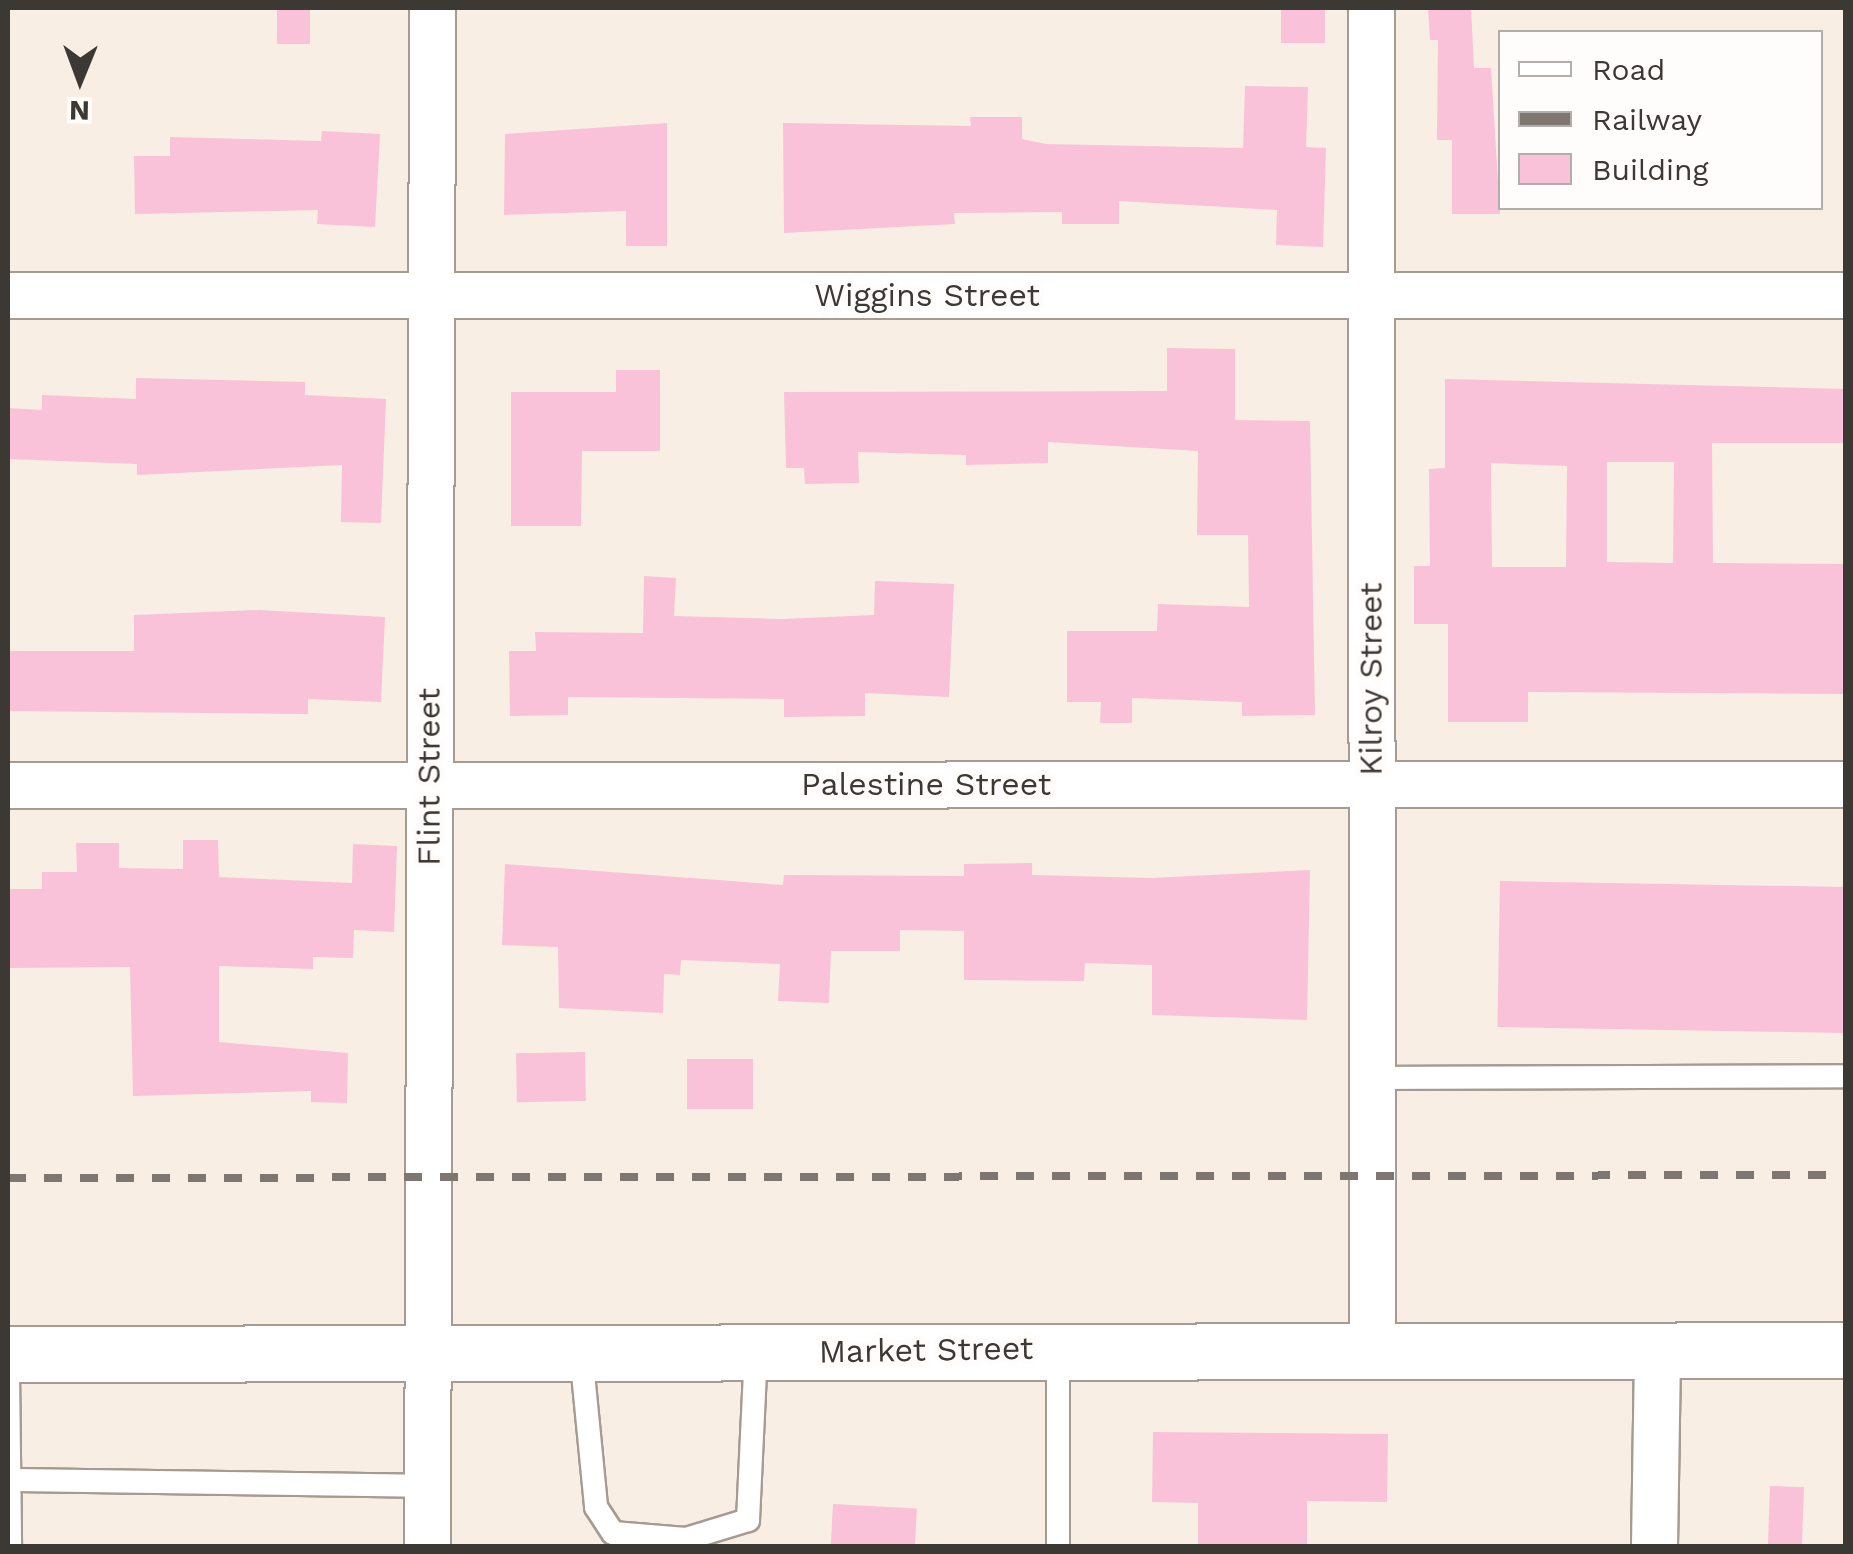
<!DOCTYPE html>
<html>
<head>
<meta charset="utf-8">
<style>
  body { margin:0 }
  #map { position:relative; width:1853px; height:1554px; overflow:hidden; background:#f9eee4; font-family:"Work Sans",sans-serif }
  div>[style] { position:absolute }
  .building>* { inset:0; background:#f9c2d8; transform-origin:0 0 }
  .roads { filter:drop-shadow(2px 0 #a59b92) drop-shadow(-2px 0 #a59b92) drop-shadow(0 2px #a59b92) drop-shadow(0 -2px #a59b92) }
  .service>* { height:22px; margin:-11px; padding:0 11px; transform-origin:11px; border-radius:11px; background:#fff }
  .minor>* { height:45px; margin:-22.5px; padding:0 22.5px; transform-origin:22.5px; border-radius:22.5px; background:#fff }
  .secondary>* { height:55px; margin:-27.5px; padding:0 27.5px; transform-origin:27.5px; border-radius:27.5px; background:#fff }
  .rail>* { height:8px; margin-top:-4px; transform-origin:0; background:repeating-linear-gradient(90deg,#7e7771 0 18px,transparent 0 36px) }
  span { translate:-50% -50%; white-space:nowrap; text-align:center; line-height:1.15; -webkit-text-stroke:10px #fffdfb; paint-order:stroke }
  .street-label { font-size:32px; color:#3c3834 }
  .frame { position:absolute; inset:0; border:10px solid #3c3834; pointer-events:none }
  .legend { position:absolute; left:1498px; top:30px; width:325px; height:180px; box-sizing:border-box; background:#fffdfb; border:2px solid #b1aeab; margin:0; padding:12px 18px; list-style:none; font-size:30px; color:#3c3834 }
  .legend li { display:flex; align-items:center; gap:20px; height:50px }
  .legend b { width:50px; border:2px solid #b1aeab }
  .north { position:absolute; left:30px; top:30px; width:100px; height:100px; -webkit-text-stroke:8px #fffdfb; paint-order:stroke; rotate:181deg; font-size:28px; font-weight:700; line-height:40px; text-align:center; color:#3c3834 }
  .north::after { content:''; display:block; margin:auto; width:35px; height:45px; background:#3c3834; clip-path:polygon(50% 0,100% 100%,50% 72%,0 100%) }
</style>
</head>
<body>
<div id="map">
  <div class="building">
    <div style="left:277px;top:8px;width:33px;height:36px"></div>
    <div style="left:1281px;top:8px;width:44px;height:35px"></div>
    <div style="clip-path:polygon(1428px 8px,1471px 8px,1474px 68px,1491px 68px,1500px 214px,1452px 214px,1452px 140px,1437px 140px,1438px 40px,1430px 40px)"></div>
    <div style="clip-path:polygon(1245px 86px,1308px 87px,1306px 147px,1326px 148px,1323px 247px,1276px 245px,1277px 210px,1119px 201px,1119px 224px,1062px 224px,1062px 212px,954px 213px,955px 224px,784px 233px,783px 123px,971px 126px,970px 117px,1022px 117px,1022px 139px,1046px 144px,1243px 148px)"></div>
    <div style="clip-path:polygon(667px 123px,667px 246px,626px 246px,626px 211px,504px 215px,505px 134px)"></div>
    <div style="clip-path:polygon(322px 131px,380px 134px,375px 227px,317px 224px,318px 210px,135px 214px,134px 156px,170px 156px,170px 137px,321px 141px)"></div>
    <div style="clip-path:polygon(1167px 348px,1235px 349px,1235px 420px,1310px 421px,1315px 715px,1242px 716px,1242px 702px,1132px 698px,1132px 723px,1100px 723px,1101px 702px,1067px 702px,1067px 631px,1157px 631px,1158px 604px,1249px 607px,1248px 535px,1197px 535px,1198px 451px,1048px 442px,1048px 463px,966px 465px,966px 455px,858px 452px,859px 483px,805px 484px,804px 468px,786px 468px,784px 392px,1167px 391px)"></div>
    <div style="clip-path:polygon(616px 370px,660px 370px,660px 451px,582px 451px,581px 526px,511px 526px,511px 392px,616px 392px)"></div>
    <div style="clip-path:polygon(136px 378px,305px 382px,305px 395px,386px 399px,381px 523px,341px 522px,342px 465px,137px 475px,137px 464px,8px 459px,8px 408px,42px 410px,42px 395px,136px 399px)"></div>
    <div style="clip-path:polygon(evenodd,1445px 379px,1846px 389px,1846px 443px,1712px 443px,1713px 563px,1846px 564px,1846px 694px,1528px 692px,1528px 722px,1448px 722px,1448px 624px,1414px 624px,1414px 566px,1430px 566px,1429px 469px,1445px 468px,1445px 379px,1607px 462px,1674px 462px,1673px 563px,1607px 562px,1607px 462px,1445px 379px,1491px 463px,1567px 466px,1566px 567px,1492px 567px,1491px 463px)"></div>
    <div style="clip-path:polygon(644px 576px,676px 578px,674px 616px,783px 619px,874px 615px,875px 581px,954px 584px,949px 697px,865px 693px,865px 716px,784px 717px,784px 699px,568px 697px,568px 715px,510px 716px,509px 651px,536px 651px,535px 632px,643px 633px)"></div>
    <div style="clip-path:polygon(259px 610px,385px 617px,381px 702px,308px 699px,308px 714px,8px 711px,8px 651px,134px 651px,134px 615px)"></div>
    <div style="clip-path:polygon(183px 840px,218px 840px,219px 877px,352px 883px,353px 844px,397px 846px,394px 932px,354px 930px,353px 958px,313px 957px,313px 969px,219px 966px,219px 1042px,348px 1053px,347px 1103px,311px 1102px,311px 1091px,133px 1096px,130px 967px,8px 968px,8px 889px,42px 889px,42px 872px,77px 872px,76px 843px,119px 843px,119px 868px,183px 869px)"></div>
    <div style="clip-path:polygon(1032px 863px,1032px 875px,1151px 878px,1310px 870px,1307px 1020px,1152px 1015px,1152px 965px,1085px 963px,1084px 981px,964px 980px,964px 931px,900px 930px,900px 951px,831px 951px,829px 1003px,778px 1001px,780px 964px,681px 960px,680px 975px,664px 974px,663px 1013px,559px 1008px,558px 947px,502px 945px,505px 864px,783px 885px,784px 875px,964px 876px,964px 864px)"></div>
    <div style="left:1500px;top:881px;width:346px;height:146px;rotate:1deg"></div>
    <div style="left:585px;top:1052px;width:49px;height:69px;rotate:89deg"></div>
    <div style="left:753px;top:1059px;width:50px;height:66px;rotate:90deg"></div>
    <div style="clip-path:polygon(1153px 1432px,1388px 1434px,1387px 1502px,1307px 1501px,1307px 1546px,1198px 1546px,1198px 1503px,1152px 1502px)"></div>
    <div style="left:1770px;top:1486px;width:34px;height:60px;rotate:2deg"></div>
    <div style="left:833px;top:1504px;width:84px;height:42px;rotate:3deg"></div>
  </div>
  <div class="roads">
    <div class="service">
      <div style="left:1372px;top:1078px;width:474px;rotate:-0.2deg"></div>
      <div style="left:1058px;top:1352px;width:194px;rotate:90deg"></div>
      <div style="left:581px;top:1353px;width:155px;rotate:84.4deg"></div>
      <div style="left:596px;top:1507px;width:31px;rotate:57deg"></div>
      <div style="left:613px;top:1533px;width:73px;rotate:4.7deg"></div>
      <div style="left:686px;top:1539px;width:65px;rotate:-17deg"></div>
      <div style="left:748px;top:1520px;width:167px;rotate:-87.3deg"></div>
      <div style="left:8px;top:1373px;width:173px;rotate:89.3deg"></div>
      <div style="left:9px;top:1480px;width:418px;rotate:0.8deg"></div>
    </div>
    <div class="minor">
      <div style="left:1371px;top:8px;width:1343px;rotate:89.96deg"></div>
      <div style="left:8px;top:295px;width:1838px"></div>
      <div style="left:8px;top:785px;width:1838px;rotate:-0.03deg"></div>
      <div style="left:427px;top:1546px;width:1538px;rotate:-89.81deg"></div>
      <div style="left:1654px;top:1546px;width:195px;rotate:-89.1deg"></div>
    </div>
    <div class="secondary">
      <div style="left:8px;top:1354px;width:1838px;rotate:-0.12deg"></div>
    </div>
  </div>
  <div class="rail">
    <div style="left:8px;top:1178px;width:1838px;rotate:-0.09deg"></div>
  </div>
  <div class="street-label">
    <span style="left:927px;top:295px">Wiggins Street</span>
    <span style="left:1371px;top:679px;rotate:-90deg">Kilroy Street</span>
    <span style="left:429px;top:777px;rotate:-90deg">Flint Street</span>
    <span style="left:926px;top:784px">Palestine Street</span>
    <span style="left:926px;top:1350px;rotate:-1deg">Market Street</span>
  </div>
  <div class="frame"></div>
  <ul class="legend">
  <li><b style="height:12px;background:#fff"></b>Road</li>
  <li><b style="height:12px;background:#7e7771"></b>Railway</li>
  <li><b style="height:28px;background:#f9c2d8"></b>Building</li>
  </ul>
  <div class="north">N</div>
</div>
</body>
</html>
